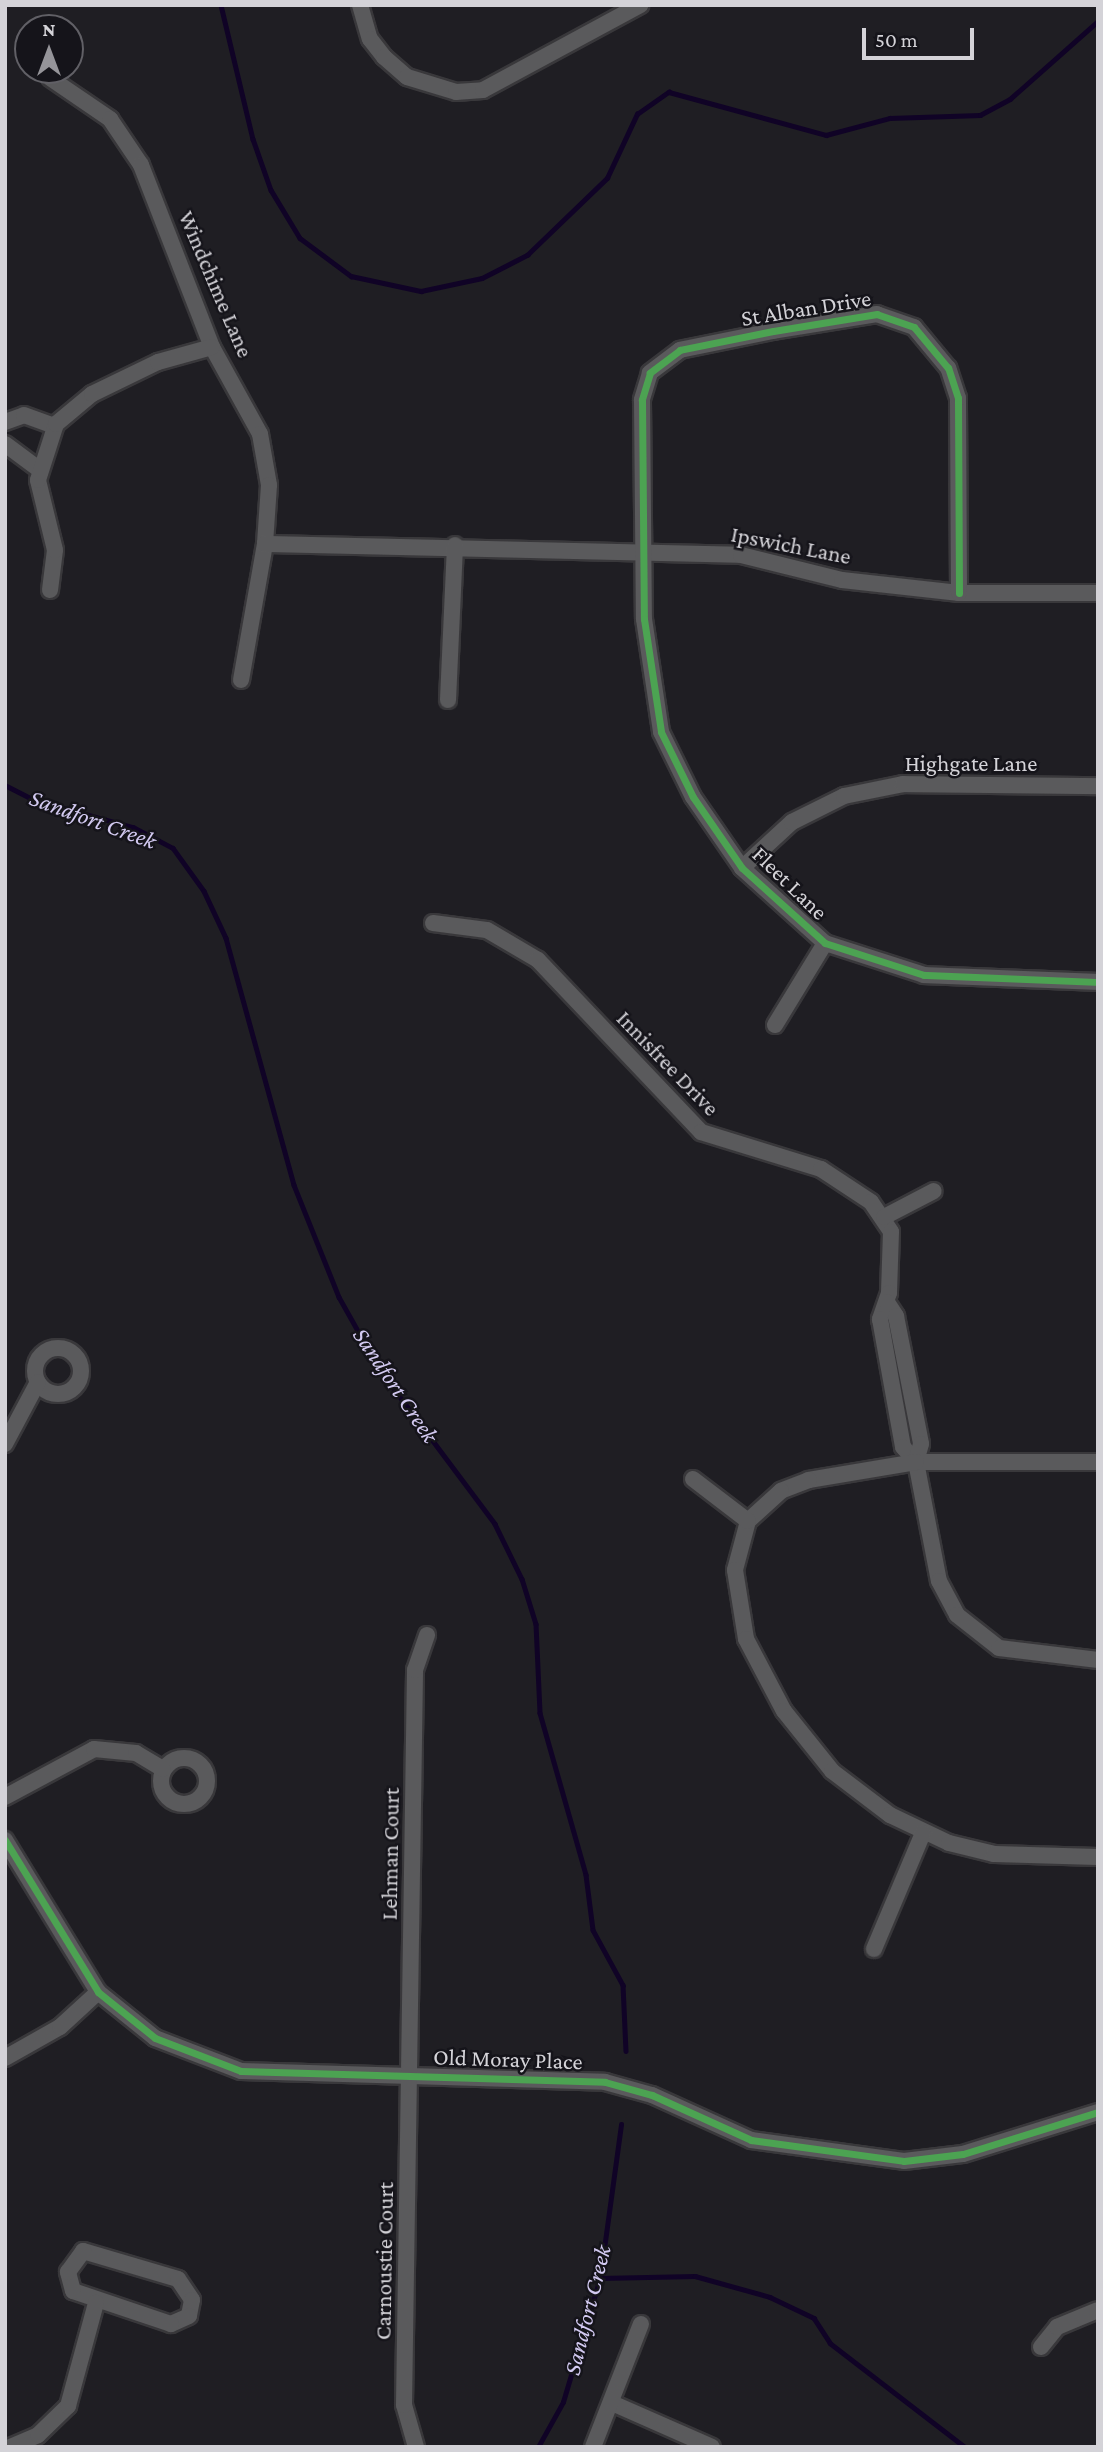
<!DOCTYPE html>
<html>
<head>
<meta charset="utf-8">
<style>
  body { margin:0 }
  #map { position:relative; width:1103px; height:2452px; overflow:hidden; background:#1f1e23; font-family:"Crimson Pro",serif }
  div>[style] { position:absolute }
  .stream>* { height:4.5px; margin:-2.25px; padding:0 2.25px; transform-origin:2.25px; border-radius:2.25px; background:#100326 }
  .roads { filter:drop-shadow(2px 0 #39383b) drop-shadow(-2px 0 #39383b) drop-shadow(0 2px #39383b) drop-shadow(0 -2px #39383b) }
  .minor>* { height:16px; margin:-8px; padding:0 8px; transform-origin:8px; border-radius:8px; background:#5a5a5c }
  .minor>.ring { margin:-8px; padding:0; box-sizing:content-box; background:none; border:16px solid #5a5a5c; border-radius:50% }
  .cycleway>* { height:7px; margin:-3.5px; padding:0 3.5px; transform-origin:3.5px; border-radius:3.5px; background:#4ca352 }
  span { translate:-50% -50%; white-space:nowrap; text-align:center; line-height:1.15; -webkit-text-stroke:5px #15141a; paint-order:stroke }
  .street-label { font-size:23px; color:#d4d3d8 }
  .water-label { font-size:24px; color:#d2c9f0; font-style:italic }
  .frame { position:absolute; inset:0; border:7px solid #d4d3d8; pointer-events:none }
  .north { position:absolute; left:14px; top:14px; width:70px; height:70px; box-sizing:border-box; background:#15141a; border:2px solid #616066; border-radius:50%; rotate:0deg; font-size:19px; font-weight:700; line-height:28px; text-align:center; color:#d4d3d8 }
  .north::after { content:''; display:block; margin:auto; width:24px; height:32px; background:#959499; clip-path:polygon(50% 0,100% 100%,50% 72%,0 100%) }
  .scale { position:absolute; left:862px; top:28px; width:112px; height:32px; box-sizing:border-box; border:4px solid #d4d3d8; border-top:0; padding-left:9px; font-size:21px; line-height:24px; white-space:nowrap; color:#d4d3d8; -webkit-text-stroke:5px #15141a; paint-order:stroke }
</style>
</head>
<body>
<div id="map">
  <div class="stream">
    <div style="left:221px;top:5px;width:138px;rotate:76.6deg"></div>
    <div style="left:253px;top:139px;width:54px;rotate:70.6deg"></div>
    <div style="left:271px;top:190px;width:56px;rotate:58.9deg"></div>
    <div style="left:300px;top:238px;width:64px;rotate:36.7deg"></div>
    <div style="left:351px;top:276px;width:72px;rotate:12.1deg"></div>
    <div style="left:421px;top:291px;width:62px;rotate:-12deg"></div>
    <div style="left:482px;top:278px;width:51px;rotate:-27.1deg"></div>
    <div style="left:527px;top:255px;width:111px;rotate:-43.9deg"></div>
    <div style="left:607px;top:178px;width:71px;rotate:-64.9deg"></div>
    <div style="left:637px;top:114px;width:39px;rotate:-35deg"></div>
    <div style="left:669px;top:92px;width:163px;rotate:15.3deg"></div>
    <div style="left:826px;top:135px;width:66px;rotate:-14.9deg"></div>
    <div style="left:890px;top:118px;width:90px;rotate:-1.9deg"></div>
    <div style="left:980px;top:115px;width:34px;rotate:-28deg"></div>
    <div style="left:1010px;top:99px;width:118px;rotate:-41.6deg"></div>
    <div style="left:5px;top:785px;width:33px;rotate:27deg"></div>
    <div style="left:34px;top:800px;width:103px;rotate:15.3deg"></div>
    <div style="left:133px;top:827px;width:45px;rotate:27.7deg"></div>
    <div style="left:173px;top:848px;width:53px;rotate:54.2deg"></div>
    <div style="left:204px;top:891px;width:52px;rotate:64.9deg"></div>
    <div style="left:226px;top:938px;width:256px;rotate:74.6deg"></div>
    <div style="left:294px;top:1185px;width:121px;rotate:68.1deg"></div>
    <div style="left:339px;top:1297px;width:84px;rotate:60.7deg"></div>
    <div style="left:380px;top:1370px;width:192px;rotate:53.2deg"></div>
    <div style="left:495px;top:1524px;width:61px;rotate:63.9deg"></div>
    <div style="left:522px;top:1579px;width:47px;rotate:72.7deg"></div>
    <div style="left:536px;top:1624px;width:89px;rotate:87.4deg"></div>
    <div style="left:540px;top:1713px;width:168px;rotate:74.1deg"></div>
    <div style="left:586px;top:1875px;width:55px;rotate:82.7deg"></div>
    <div style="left:593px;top:1930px;width:63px;rotate:61.4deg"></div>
    <div style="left:623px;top:1985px;width:66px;rotate:87.4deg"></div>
    <div style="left:600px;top:2278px;width:95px;rotate:-1.2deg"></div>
    <div style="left:695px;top:2276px;width:78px;rotate:15.6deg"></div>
    <div style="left:770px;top:2297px;width:49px;rotate:25.5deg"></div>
    <div style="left:814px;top:2318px;width:30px;rotate:57deg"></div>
    <div style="left:830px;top:2343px;width:170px;rotate:37.6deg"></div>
    <div style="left:538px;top:2447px;width:51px;rotate:-60.9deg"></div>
    <div style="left:563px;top:2402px;width:129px;rotate:-73.4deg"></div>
    <div style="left:600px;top:2278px;width:155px;rotate:-82.2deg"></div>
  </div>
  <div class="roads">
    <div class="minor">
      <div style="left:360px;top:5px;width:35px;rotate:74deg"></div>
      <div style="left:370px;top:39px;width:23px;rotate:52deg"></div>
      <div style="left:384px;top:57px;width:30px;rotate:41deg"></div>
      <div style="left:407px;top:77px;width:51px;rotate:17deg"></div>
      <div style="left:456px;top:92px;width:27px;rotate:-4deg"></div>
      <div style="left:483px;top:90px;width:179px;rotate:-28.4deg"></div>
      <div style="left:50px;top:78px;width:73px;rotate:34.3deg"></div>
      <div style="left:110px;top:119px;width:55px;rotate:56deg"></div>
      <div style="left:141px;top:165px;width:195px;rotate:68.7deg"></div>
      <div style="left:212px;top:347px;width:99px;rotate:61.1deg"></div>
      <div style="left:260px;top:434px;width:52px;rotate:80deg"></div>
      <div style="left:269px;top:485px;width:59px;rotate:93.9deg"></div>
      <div style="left:265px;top:544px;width:138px;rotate:100deg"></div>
      <div style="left:5px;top:422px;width:20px;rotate:-20deg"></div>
      <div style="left:24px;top:415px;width:33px;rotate:20deg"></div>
      <div style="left:5px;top:444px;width:44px;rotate:36.6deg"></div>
      <div style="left:265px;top:544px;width:476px;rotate:1.3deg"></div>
      <div style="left:741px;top:555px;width:104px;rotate:13.9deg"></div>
      <div style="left:842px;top:580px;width:118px;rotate:6.3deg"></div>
      <div style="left:959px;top:593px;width:139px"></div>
      <div style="left:50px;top:590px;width:40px;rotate:-82.9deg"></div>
      <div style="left:55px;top:550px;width:72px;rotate:-103.7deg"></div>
      <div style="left:38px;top:480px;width:59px;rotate:-72.2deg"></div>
      <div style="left:56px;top:424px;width:47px;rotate:-39.8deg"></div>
      <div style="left:92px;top:394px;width:73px;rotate:-25.9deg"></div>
      <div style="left:158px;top:362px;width:56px;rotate:-15.5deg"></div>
      <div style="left:959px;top:593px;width:195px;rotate:-90.3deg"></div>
      <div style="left:958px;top:398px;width:32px;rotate:-108deg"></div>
      <div style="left:948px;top:368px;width:53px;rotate:-129.7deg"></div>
      <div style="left:914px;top:327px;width:39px;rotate:-161deg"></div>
      <div style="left:877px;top:314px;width:105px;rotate:170.7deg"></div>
      <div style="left:773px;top:331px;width:95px;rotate:168.5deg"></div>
      <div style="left:680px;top:350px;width:38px;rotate:143deg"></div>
      <div style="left:650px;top:373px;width:28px;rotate:107deg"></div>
      <div style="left:642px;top:400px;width:219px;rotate:89.5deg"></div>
      <div style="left:644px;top:619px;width:114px;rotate:81.4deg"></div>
      <div style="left:661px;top:732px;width:72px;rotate:63.8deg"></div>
      <div style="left:693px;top:797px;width:86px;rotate:55.4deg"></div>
      <div style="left:742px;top:868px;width:112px;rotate:42.1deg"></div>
      <div style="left:825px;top:943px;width:104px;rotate:17.9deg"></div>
      <div style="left:924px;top:975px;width:174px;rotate:2.3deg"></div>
      <div style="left:448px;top:700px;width:155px;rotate:-87.4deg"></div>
      <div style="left:742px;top:868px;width:68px;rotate:-42.6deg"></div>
      <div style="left:792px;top:822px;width:58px;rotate:-26.6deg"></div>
      <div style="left:844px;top:796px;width:60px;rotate:-11.5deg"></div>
      <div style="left:903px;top:784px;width:195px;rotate:0.6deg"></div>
      <div style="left:433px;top:923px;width:54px;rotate:7.4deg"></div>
      <div style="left:487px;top:930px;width:59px;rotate:30.5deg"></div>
      <div style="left:538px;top:960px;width:237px;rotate:46.5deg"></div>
      <div style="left:701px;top:1132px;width:126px;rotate:17.1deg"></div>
      <div style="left:821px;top:1169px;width:60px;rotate:33.4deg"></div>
      <div style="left:871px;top:1202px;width:36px;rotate:56deg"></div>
      <div style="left:891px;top:1232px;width:61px;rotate:91.9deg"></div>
      <div style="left:889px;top:1293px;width:28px;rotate:109deg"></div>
      <div style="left:880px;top:1319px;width:130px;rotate:79.8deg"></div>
      <div style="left:903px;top:1447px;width:20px;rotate:49deg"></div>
      <div style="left:775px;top:1025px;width:96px;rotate:-58.6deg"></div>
      <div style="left:884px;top:1217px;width:56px;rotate:-27.5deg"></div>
      <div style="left:887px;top:1302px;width:17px;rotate:57deg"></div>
      <div style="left:896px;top:1316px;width:130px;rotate:78.9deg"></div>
      <div style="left:921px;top:1444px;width:19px;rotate:106deg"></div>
      <div style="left:916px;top:1462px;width:121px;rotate:79.1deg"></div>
      <div style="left:939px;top:1581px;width:38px;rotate:62deg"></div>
      <div style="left:957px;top:1615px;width:53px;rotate:38.2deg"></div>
      <div style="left:999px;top:1648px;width:100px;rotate:6.9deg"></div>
      <div class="ring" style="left:35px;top:1348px;width:30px;height:30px"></div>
      <div style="left:5px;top:1444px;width:70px;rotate:-62deg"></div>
      <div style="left:1098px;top:1462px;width:182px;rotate:180deg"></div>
      <div style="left:916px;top:1462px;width:109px;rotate:170.5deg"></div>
      <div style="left:809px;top:1480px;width:30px;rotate:159deg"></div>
      <div style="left:781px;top:1491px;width:45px;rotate:137.7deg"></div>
      <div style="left:748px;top:1521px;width:51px;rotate:104.9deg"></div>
      <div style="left:735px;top:1570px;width:70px;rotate:80.9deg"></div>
      <div style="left:746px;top:1639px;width:81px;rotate:62.2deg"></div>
      <div style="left:784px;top:1711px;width:77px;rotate:51.3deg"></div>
      <div style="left:832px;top:1771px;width:73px;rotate:37.2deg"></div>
      <div style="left:890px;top:1815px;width:65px;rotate:25.4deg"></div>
      <div style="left:949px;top:1843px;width:46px;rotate:13.7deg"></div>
      <div style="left:994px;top:1854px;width:104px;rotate:1.7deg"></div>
      <div style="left:693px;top:1479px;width:69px;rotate:37.4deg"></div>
      <div class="ring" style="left:161px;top:1758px;width:30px;height:30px"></div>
      <div style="left:5px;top:1797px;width:101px;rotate:-28.3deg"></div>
      <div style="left:94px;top:1749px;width:42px;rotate:5.4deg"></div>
      <div style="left:136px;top:1753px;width:31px;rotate:31deg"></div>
      <div style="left:5px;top:1840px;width:178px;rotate:58.5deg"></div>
      <div style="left:98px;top:1992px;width:73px;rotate:38.9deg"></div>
      <div style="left:155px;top:2038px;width:92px;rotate:21deg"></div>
      <div style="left:241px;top:2071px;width:364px;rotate:1.7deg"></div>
      <div style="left:605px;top:2082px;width:49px;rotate:15.5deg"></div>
      <div style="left:652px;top:2095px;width:109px;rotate:24.4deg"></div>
      <div style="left:751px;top:2140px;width:154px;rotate:7.8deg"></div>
      <div style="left:904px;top:2161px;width:59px;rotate:-6.8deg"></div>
      <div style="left:963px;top:2154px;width:141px;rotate:-17.3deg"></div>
      <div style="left:874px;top:1949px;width:126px;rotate:-67.1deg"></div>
      <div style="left:5px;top:2058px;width:63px;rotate:-29.4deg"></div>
      <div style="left:60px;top:2027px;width:52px;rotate:-42.6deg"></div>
      <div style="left:83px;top:2251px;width:99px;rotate:16.4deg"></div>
      <div style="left:178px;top:2279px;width:25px;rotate:56deg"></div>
      <div style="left:192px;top:2300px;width:16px;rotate:101deg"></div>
      <div style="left:189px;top:2316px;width:20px;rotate:156deg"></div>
      <div style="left:171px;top:2324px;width:103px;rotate:-161.4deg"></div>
      <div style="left:73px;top:2291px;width:20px;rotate:-105deg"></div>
      <div style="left:68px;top:2272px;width:26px;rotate:-54deg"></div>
      <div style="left:1041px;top:2347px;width:26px;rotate:-51deg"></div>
      <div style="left:1057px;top:2327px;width:44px;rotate:-22.5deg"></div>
      <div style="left:612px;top:2403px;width:109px;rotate:23.7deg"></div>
      <div style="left:10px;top:2447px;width:30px;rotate:-23deg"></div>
      <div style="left:38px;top:2435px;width:42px;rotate:-44deg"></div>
      <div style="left:68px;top:2406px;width:107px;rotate:-74.8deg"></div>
      <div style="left:416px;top:2447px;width:44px;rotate:-105.9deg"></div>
      <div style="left:404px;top:2405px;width:735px;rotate:-89.14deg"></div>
      <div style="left:415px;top:1670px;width:37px;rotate:-71deg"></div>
      <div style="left:593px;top:2447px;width:132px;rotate:-68.7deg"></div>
    </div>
  </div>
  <div class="cycleway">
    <div style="left:959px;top:593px;width:195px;rotate:-90.3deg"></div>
    <div style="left:958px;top:398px;width:32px;rotate:-108deg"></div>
    <div style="left:948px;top:368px;width:53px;rotate:-129.7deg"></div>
    <div style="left:914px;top:327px;width:39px;rotate:-161deg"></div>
    <div style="left:877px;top:314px;width:105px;rotate:170.7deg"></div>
    <div style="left:773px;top:331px;width:95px;rotate:168.5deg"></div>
    <div style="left:680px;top:350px;width:38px;rotate:143deg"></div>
    <div style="left:650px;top:373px;width:28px;rotate:107deg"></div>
    <div style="left:642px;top:400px;width:219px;rotate:89.5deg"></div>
    <div style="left:644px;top:619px;width:114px;rotate:81.4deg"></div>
    <div style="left:661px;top:732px;width:72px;rotate:63.8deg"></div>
    <div style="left:693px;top:797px;width:86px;rotate:55.4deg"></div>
    <div style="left:742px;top:868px;width:112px;rotate:42.1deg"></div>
    <div style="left:825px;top:943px;width:104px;rotate:17.9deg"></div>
    <div style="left:924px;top:975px;width:174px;rotate:2.3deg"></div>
    <div style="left:5px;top:1840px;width:178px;rotate:58.5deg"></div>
    <div style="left:98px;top:1992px;width:73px;rotate:38.9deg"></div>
    <div style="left:155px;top:2038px;width:92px;rotate:21deg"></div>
    <div style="left:241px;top:2071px;width:364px;rotate:1.7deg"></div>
    <div style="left:605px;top:2082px;width:49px;rotate:15.5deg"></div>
    <div style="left:652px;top:2095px;width:109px;rotate:24.4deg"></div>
    <div style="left:751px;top:2140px;width:154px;rotate:7.8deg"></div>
    <div style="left:904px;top:2161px;width:59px;rotate:-6.8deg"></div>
    <div style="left:963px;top:2154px;width:141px;rotate:-17.3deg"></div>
  </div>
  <div class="street-label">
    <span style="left:216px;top:284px;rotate:67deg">Windchime Lane</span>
    <span style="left:806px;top:308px;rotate:-9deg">St Alban Drive</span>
    <span style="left:791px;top:545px;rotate:11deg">Ipswich Lane</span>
    <span style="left:971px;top:763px">Highgate Lane</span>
    <span style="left:790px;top:883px;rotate:44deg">Fleet Lane</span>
    <span style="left:668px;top:1063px;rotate:46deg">Innisfree Drive</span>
    <span style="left:390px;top:1854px;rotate:-89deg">Lehman Court</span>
    <span style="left:508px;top:2059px;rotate:2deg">Old Moray Place</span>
    <span style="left:384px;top:2261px;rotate:-89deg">Carnoustie Court</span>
  </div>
  <div class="water-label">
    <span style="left:93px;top:819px;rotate:20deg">Sandfort Creek</span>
    <span style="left:396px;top:1385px;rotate:56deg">Sandfort Creek</span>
    <span style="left:587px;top:2310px;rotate:-76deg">Sandfort Creek</span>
  </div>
  <div class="frame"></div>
  <div class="north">N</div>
  <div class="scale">50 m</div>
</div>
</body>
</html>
